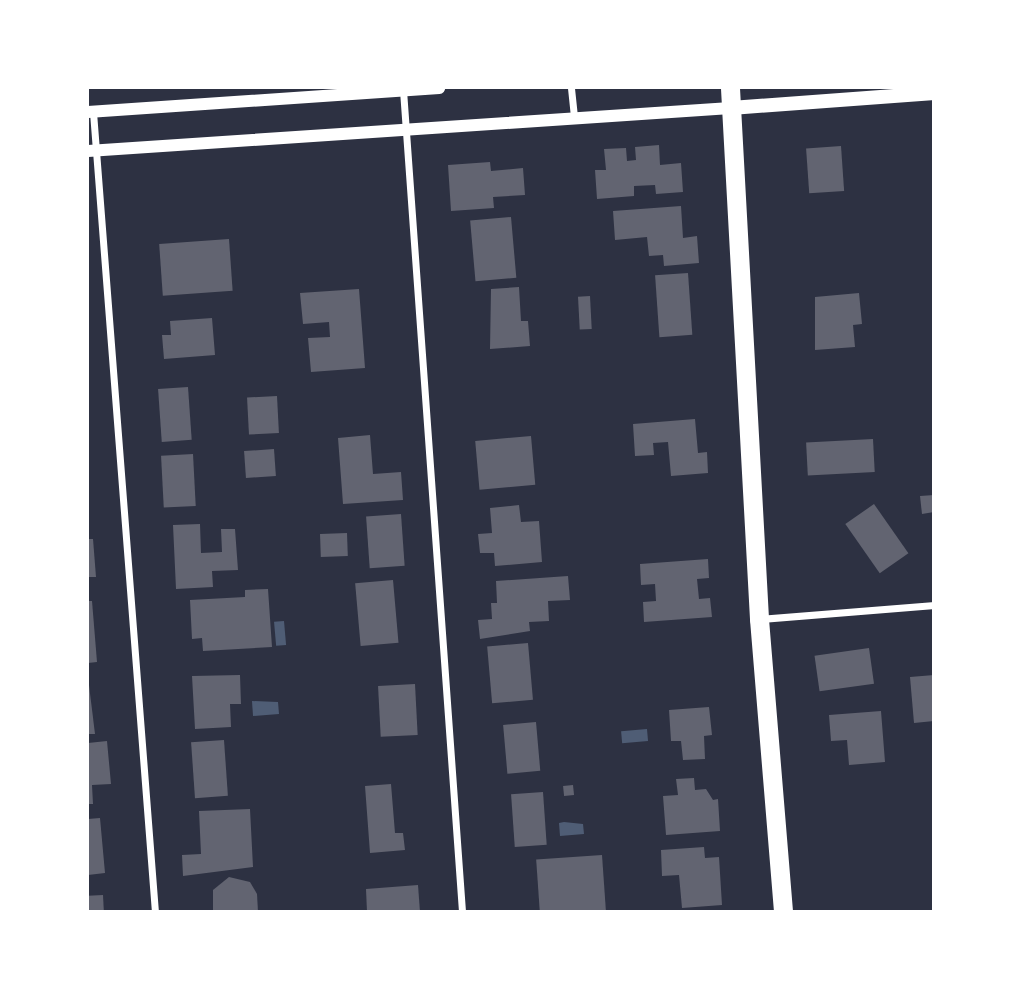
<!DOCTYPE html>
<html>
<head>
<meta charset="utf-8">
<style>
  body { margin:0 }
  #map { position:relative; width:1021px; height:999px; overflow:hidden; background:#2d3142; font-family:"Asap Condensed",sans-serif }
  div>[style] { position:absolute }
  .water>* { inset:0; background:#4f5d75; transform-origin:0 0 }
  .building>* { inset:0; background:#626471; transform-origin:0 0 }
  .minor>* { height:7px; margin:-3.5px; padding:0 3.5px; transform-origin:3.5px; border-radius:3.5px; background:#fff }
  .tertiary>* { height:12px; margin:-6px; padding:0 6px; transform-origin:6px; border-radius:6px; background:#fff }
  .secondary>* { height:14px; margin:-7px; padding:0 7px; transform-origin:7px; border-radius:7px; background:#fff }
  .trunk>* { height:19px; margin:-9.5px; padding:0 9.5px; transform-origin:9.5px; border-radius:9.5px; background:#fff }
  span { translate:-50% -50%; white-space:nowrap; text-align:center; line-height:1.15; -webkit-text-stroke:6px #fff; paint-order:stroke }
  .frame { position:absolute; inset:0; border:89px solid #fff; pointer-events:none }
</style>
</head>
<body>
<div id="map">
  <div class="water">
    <div style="left:284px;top:621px;width:24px;height:10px;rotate:85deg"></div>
    <div style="clip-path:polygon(252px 701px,278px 702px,279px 714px,253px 716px)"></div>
    <div style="left:647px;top:729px;width:12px;height:26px;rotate:85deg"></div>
    <div style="clip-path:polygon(564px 822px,583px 824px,584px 834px,560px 836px,559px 823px)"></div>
  </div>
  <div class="building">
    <div style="clip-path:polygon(659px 145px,660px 165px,681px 163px,683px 192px,656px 194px,655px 185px,634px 186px,634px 196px,597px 199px,595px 170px,606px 170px,604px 149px,626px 148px,627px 161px,636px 160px,635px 147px)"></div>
    <div style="left:841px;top:146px;width:45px;height:35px;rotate:86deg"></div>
    <div style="clip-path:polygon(490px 162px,491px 171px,523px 168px,525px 195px,493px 197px,494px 208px,451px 211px,448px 165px)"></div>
    <div style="clip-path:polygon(681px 206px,683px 238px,697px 236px,699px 263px,664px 266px,663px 255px,649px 256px,647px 237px,615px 240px,613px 211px)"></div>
    <div style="left:511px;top:217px;width:61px;height:41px;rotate:85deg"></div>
    <div style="left:229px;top:239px;width:52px;height:70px;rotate:86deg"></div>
    <div style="left:688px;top:273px;width:62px;height:33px;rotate:86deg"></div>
    <div style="clip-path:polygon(519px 287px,521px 321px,528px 321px,530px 346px,490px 349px,491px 289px)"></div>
    <div style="clip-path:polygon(359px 289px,365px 368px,311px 372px,308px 338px,330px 337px,329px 322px,303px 324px,300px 293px)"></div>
    <div style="clip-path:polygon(859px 293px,862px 324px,853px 325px,855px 347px,815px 350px,815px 297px)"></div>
    <div style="left:590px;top:296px;width:33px;height:12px;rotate:87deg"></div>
    <div style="clip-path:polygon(212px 318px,215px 355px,164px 359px,162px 335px,171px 335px,170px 321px)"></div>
    <div style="left:188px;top:387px;width:53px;height:30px;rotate:86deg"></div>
    <div style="left:277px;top:396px;width:37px;height:30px;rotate:87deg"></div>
    <div style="clip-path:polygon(695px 419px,698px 453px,707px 452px,708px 473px,671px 476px,668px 442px,653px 443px,654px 455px,635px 456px,633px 424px)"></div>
    <div style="clip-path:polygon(370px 435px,373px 474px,401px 472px,403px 500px,343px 504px,338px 438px)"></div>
    <div style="left:531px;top:436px;width:49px;height:56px;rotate:85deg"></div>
    <div style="left:873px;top:439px;width:33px;height:67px;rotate:87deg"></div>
    <div style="left:274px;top:449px;width:27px;height:30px;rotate:86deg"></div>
    <div style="left:193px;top:454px;width:52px;height:32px;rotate:87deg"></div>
    <div style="clip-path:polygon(934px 495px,934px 512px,922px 514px,920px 496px)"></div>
    <div style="left:874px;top:504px;width:60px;height:35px;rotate:55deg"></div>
    <div style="clip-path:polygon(519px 505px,521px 522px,539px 521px,542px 562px,495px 566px,494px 553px,480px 553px,478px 534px,492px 533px,490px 508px)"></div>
    <div style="left:401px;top:514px;width:52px;height:35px;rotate:86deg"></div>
    <div style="clip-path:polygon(200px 524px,201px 553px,222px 552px,221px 529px,235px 529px,238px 570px,212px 571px,213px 587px,176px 589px,173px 525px)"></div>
    <div style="left:347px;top:533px;width:23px;height:27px;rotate:88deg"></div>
    <div style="clip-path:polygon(88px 539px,93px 539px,96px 577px,88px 577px)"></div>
    <div style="clip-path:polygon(708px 559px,709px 578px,697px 579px,699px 599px,710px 598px,712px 617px,644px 622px,643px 602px,656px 601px,655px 584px,641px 585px,640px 564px)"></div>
    <div style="clip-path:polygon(568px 576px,570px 600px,548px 601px,549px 621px,529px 622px,530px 631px,480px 639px,478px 620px,492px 619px,491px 603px,497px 603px,496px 581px)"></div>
    <div style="left:393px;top:580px;width:63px;height:38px;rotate:85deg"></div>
    <div style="clip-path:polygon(268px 589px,272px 647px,203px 651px,202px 638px,192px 639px,190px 600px,245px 597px,245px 590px)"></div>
    <div style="clip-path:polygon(88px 601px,92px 601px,97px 662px,88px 663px)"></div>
    <div style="left:528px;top:643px;width:57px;height:41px;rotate:85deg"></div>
    <div style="left:869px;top:648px;width:36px;height:55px;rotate:82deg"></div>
    <div style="clip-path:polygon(240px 675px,241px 704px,230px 704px,231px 727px,195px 729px,192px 676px)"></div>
    <div style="clip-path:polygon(934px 675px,934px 721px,914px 723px,910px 677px)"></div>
    <div style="clip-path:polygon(88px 677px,95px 734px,88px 734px)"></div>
    <div style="left:415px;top:684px;width:51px;height:37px;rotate:87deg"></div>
    <div style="clip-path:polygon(709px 707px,712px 735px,704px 736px,705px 759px,683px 760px,681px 741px,671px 741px,669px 710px)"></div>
    <div style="clip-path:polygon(881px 711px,885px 762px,849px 765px,847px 740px,831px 741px,829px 715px)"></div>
    <div style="left:536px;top:722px;width:49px;height:33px;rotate:85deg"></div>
    <div style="left:224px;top:740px;width:56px;height:33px;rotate:86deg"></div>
    <div style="clip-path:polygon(107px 741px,111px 784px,92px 785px,93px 804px,88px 804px,88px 743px)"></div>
    <div style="clip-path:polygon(694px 778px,695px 790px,706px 789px,713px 800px,718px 799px,720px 831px,666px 835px,663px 796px,678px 795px,676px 779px)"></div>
    <div style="clip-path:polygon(391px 784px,395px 833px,403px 833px,405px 850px,370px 853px,365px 786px)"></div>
    <div style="left:573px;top:785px;width:10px;height:10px;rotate:84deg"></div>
    <div style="left:543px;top:792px;width:53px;height:32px;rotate:86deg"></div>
    <div style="clip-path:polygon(250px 809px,253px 867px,183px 876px,182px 855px,201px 854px,199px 811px)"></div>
    <div style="clip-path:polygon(100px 818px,105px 873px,88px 875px,88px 819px)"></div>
    <div style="clip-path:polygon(704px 847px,705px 858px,719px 857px,722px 905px,682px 908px,679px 875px,662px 876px,661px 850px)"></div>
    <div style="left:602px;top:855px;width:57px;height:66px;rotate:86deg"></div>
    <div style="clip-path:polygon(229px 877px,250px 882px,257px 894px,258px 912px,213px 912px,213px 890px)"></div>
    <div style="clip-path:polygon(418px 885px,420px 912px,367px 912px,366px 889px)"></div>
    <div style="left:103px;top:895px;width:17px;height:15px;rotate:87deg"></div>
  </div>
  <div class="minor">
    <div style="left:571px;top:88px;width:31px;rotate:84deg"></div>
    <div style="left:403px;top:90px;width:824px;rotate:85.89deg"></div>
    <div style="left:93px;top:112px;width:802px;rotate:85.57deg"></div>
    <div style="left:760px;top:619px;width:175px;rotate:-4.6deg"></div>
  </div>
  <div class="tertiary">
    <div style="left:88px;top:112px;width:352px;rotate:-3.9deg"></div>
    <div style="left:88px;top:151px;width:644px;rotate:-3.83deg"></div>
  </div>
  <div class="secondary">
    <div style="left:731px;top:108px;width:204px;rotate:-4.2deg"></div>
  </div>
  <div class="trunk">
    <div style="left:730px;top:88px;width:532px;rotate:86.87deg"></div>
    <div style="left:759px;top:619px;width:294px;rotate:85.3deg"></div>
  </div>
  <div class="frame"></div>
</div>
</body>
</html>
